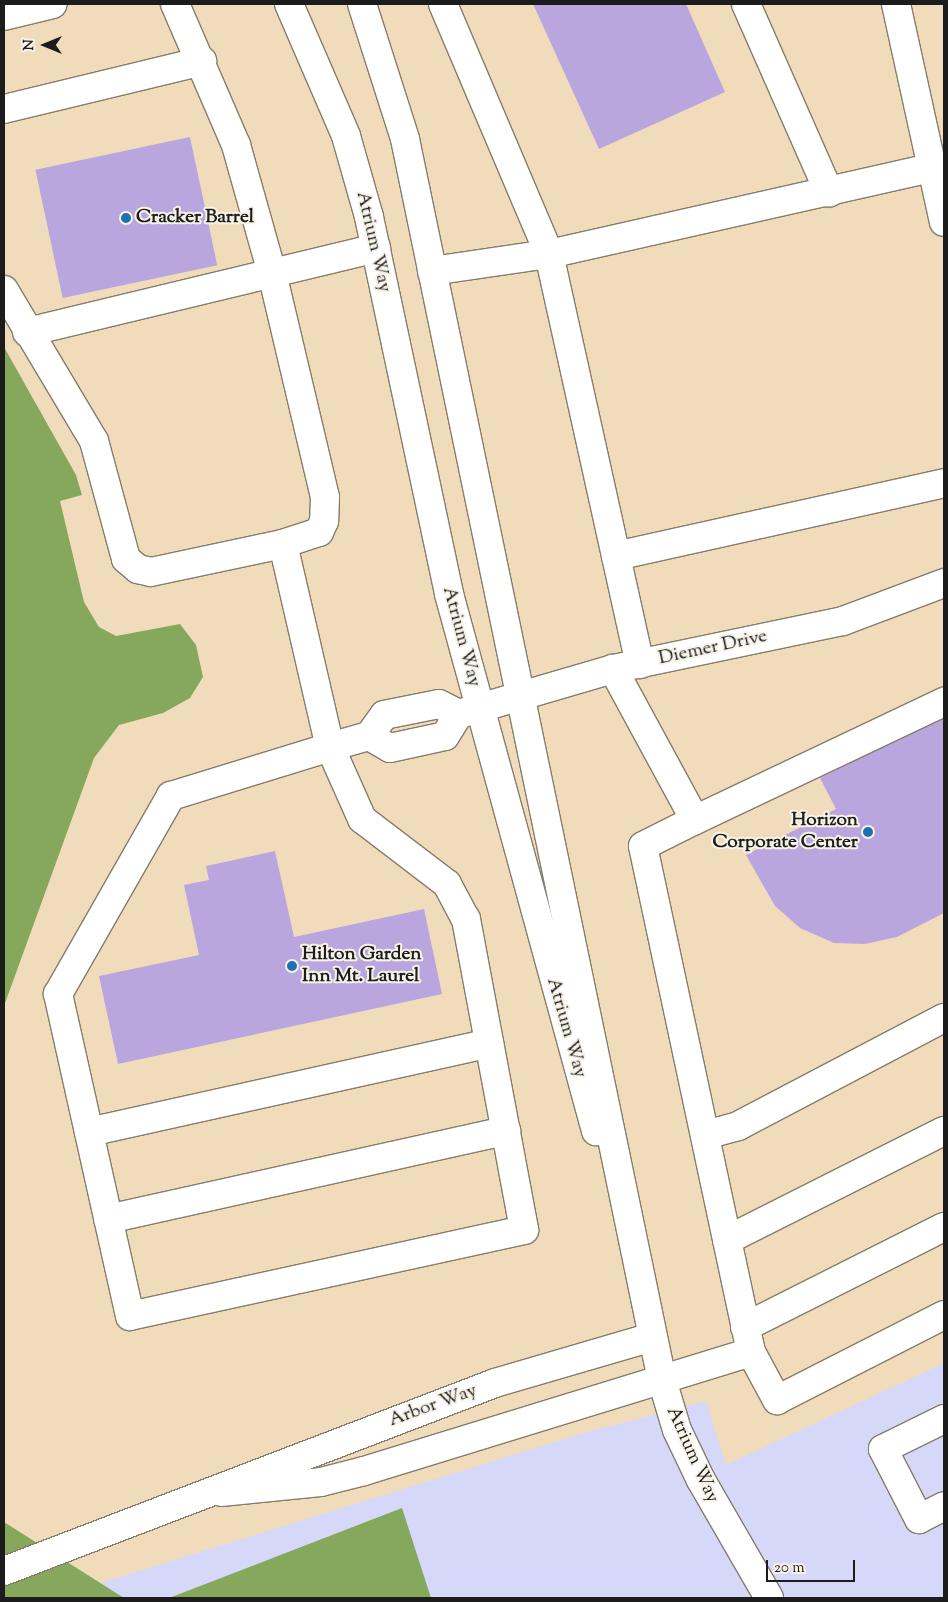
<!DOCTYPE html>
<html>
<head>
<meta charset="utf-8">
<style>
  body { margin:0 }
  #map { position:relative; width:948px; height:1602px; overflow:hidden; background:#f0dcba; font-family:"Sorts Mill Goudy",serif }
  div>[style] { position:absolute }
  .built>* { inset:0; background:#d5d8f9 }
  .forest>* { inset:0; background:#86a85c }
  .building>* { inset:0; background:#b9a6de; transform-origin:0 0 }
  .roads { filter:drop-shadow(1px 0 #867c6b) drop-shadow(-1px 0 #867c6b) drop-shadow(0 1px #867c6b) drop-shadow(0 -1px #867c6b) }
  .minor>* { height:28px; margin:-14px; padding:0 14px; transform-origin:14px; border-radius:14px; background:#fff }
  .dots>* { width:14px; height:14px; translate:-50% -50%; box-sizing:border-box; border:2px solid #f7f3e8; border-radius:50% }
  span { translate:-50% -50%; white-space:nowrap; text-align:center; line-height:1.15; -webkit-text-stroke:4px #f7f3e8; paint-order:stroke }
  .poi-label { font-size:19px; color:#1c1c1c; font-weight:700 }
  .left { translate:0 -50%; text-align:left }
  .right { translate:-100% -50%; text-align:right }
  .street-label { font-size:19px; color:#1c1c1c }
  .frame { position:absolute; inset:0; border:5px solid #1c1c1c; pointer-events:none }
  .north { position:absolute; left:20px; top:20px; width:50px; height:50px; -webkit-text-stroke:4px #f7f3e8; paint-order:stroke; rotate:270deg; font-size:14px; font-weight:700; line-height:20px; text-align:center; color:#1c1c1c }
  .north::after { content:''; display:block; margin:auto; width:18px; height:22px; background:#1c1c1c; clip-path:polygon(50% 0,100% 100%,50% 72%,0 100%) }
  .scale { position:absolute; left:766px; top:1560px; width:89px; height:22px; box-sizing:border-box; border:2px solid #1c1c1c; border-top:0; padding-left:6px; font-size:15px; line-height:18px; white-space:nowrap; color:#1c1c1c; -webkit-text-stroke:4px #f7f3e8; paint-order:stroke }
</style>
</head>
<body>
<div id="map">
  <div class="built">
    <div style="clip-path:polygon(944px 1363px,944px 1598px,52px 1598px,587px 1432px,706px 1401px,726px 1465px)"></div>
  </div>
  <div class="forest">
    <div style="clip-path:polygon(4px 347px,76px 475px,82px 495px,60px 501px,84px 602px,99px 627px,116px 636px,180px 624px,196px 645px,203px 677px,190px 698px,163px 713px,119px 725px,94px 758px,4px 1006px)"></div>
    <div style="clip-path:polygon(402px 1508px,431px 1598px,169px 1598px)"></div>
    <div style="clip-path:polygon(4px 1522px,124px 1598px,4px 1598px)"></div>
  </div>
  <div class="building">
    <div style="clip-path:polygon(533px 4px,686px 4px,725px 92px,599px 149px)"></div>
    <div style="left:190px;top:137px;width:131px;height:158px;rotate:78deg"></div>
    <div style="clip-path:polygon(944px 715px,944px 913px,897px 937px,865px 944px,834px 943px,800px 928px,775px 906px,746px 855px,836px 809px,820px 778px)"></div>
    <div style="clip-path:polygon(275px 851px,294px 937px,424px 909px,442px 994px,118px 1064px,99px 976px,199px 955px,184px 885px,209px 880px,206px 866px)"></div>
  </div>
  <div class="roads">
    <div class="minor">
      <div style="left:175px;top:4px;width:154px;rotate:66.6deg"></div>
      <div style="left:236px;top:145px;width:133px;rotate:74.3deg"></div>
      <div style="left:272px;top:273px;width:230px;rotate:76.7deg"></div>
      <div style="left:325px;top:497px;width:24px;rotate:92deg"></div>
      <div style="left:324px;top:521px;width:12px;rotate:114deg"></div>
      <div style="left:319px;top:532px;width:38px;rotate:162deg"></div>
      <div style="left:283px;top:544px;width:208px;rotate:77deg"></div>
      <div style="left:330px;top:747px;width:41px;rotate:-15.8deg"></div>
      <div style="left:369px;top:736px;width:26px;rotate:-54deg"></div>
      <div style="left:384px;top:715px;width:56px;rotate:-11.3deg"></div>
      <div style="left:439px;top:704px;width:22px;rotate:27deg"></div>
      <div style="left:289px;top:4px;width:144px;rotate:66.6deg"></div>
      <div style="left:346px;top:136px;width:84px;rotate:74.1deg"></div>
      <div style="left:369px;top:217px;width:385px;rotate:78deg"></div>
      <div style="left:449px;top:594px;width:557px;rotate:74.69deg"></div>
      <div style="left:362px;top:4px;width:142px;rotate:72.3deg"></div>
      <div style="left:405px;top:139px;width:1267px;rotate:78.3deg"></div>
      <div style="left:662px;top:1380px;width:52px;rotate:73.3deg"></div>
      <div style="left:677px;top:1430px;width:55px;rotate:64.4deg"></div>
      <div style="left:701px;top:1480px;width:136px;rotate:60deg"></div>
      <div style="left:443px;top:4px;width:272px;rotate:67deg"></div>
      <div style="left:549px;top:254px;width:393px;rotate:-12.7deg"></div>
      <div style="left:746px;top:4px;width:206px;rotate:66.2deg"></div>
      <div style="left:896px;top:4px;width:223px;rotate:77.6deg"></div>
      <div style="left:4px;top:16px;width:50px;rotate:-13.8deg"></div>
      <div style="left:4px;top:109px;width:204px;rotate:-13.6deg"></div>
      <div style="left:432px;top:271px;width:118px;rotate:-8.3deg"></div>
      <div style="left:549px;top:254px;width:420px;rotate:77.5deg"></div>
      <div style="left:4px;top:290px;width:176px;rotate:59.2deg"></div>
      <div style="left:94px;top:441px;width:122px;rotate:74.8deg"></div>
      <div style="left:126px;top:559px;width:16px;rotate:40deg"></div>
      <div style="left:138px;top:569px;width:13px;rotate:13deg"></div>
      <div style="left:151px;top:572px;width:135px;rotate:-12deg"></div>
      <div style="left:27px;top:332px;width:359px;rotate:-13.5deg"></div>
      <div style="left:616px;top:556px;width:336px;rotate:-12.5deg"></div>
      <div style="left:369px;top:736px;width:24px;rotate:30deg"></div>
      <div style="left:390px;top:748px;width:56px;rotate:-12.3deg"></div>
      <div style="left:445px;top:736px;width:26px;rotate:-58deg"></div>
      <div style="left:459px;top:714px;width:160px;rotate:-16.3deg"></div>
      <div style="left:613px;top:669px;width:235px;rotate:-11.8deg"></div>
      <div style="left:843px;top:621px;width:108px;rotate:-20.6deg"></div>
      <div style="left:330px;top:747px;width:79px;rotate:66deg"></div>
      <div style="left:362px;top:819px;width:107px;rotate:37.4deg"></div>
      <div style="left:447px;top:884px;width:40px;rotate:62deg"></div>
      <div style="left:466px;top:919px;width:316px;rotate:79.4deg"></div>
      <div style="left:524px;top:1230px;width:403px;rotate:167.7deg"></div>
      <div style="left:130px;top:1316px;width:330px;rotate:-102.6deg"></div>
      <div style="left:58px;top:994px;width:228px;rotate:-60.3deg"></div>
      <div style="left:171px;top:796px;width:166px;rotate:-17.1deg"></div>
      <div style="left:695px;top:820px;width:276px;rotate:-25.4deg"></div>
      <div style="left:89px;top:1132px;width:410px;rotate:-12.5deg"></div>
      <div style="left:705px;top:1135px;width:34px;rotate:-15deg"></div>
      <div style="left:738px;top:1126px;width:233px;rotate:-27.7deg"></div>
      <div style="left:108px;top:1219px;width:408px;rotate:-12.5deg"></div>
      <div style="left:727px;top:1240px;width:243px;rotate:-26.7deg"></div>
      <div style="left:745px;top:1327px;width:223px;rotate:-26.7deg"></div>
      <div style="left:751px;top:1352px;width:55px;rotate:61.6deg"></div>
      <div style="left:777px;top:1400px;width:187px;rotate:-27deg"></div>
      <div style="left:944px;top:1419px;width:68px;rotate:153.8deg"></div>
      <div style="left:883px;top:1449px;width:79px;rotate:62.8deg"></div>
      <div style="left:919px;top:1519px;width:28px;rotate:-27deg"></div>
      <div style="left:221px;top:1492px;width:100px;rotate:-5.7deg"></div>
      <div style="left:321px;top:1482px;width:44px;rotate:-14.3deg"></div>
      <div style="left:364px;top:1471px;width:405px;rotate:-17.1deg"></div>
      <div style="left:751px;top:1352px;width:517px;rotate:-102.05deg"></div>
      <div style="left:643px;top:846px;width:58px;rotate:-26.6deg"></div>
      <div style="left:695px;top:820px;width:172px;rotate:-118.5deg"></div>
      <div style="left:4px;top:1571px;width:526px;rotate:-20.95deg"></div>
      <div style="left:495px;top:1383px;width:164px;rotate:-16.3deg"></div>
    </div>
  </div>
  <div class="dots">
    <div style="left:126px;top:218px;background:#1f6fb2"></div>
    <div style="left:868px;top:832px;background:#1f6fb2"></div>
    <div style="left:292px;top:966px;background:#1f6fb2"></div>
  </div>
  <div class="poi-label">
    <span class="left" style="left:136px;top:218px">Cracker Barrel</span>
    <span class="right" style="left:858px;top:832px">Horizon<br>Corporate Center</span>
    <span class="left" style="left:302px;top:966px">Hilton Garden<br>Inn Mt. Laurel</span>
  </div>
  <div class="street-label">
    <span style="left:373px;top:242px;rotate:77deg">Atrium Way</span>
    <span style="left:461px;top:637px;rotate:75deg">Atrium Way</span>
    <span style="left:713px;top:648px;rotate:-12deg">Diemer Drive</span>
    <span style="left:566px;top:1028px;rotate:74deg">Atrium Way</span>
    <span style="left:433px;top:1406px;rotate:-20deg">Arbor Way</span>
    <span style="left:692px;top:1455px;rotate:66deg">Atrium Way</span>
  </div>
  <div class="frame"></div>
  <div class="north">N</div>
  <div class="scale">20 m</div>
</div>
</body>
</html>
